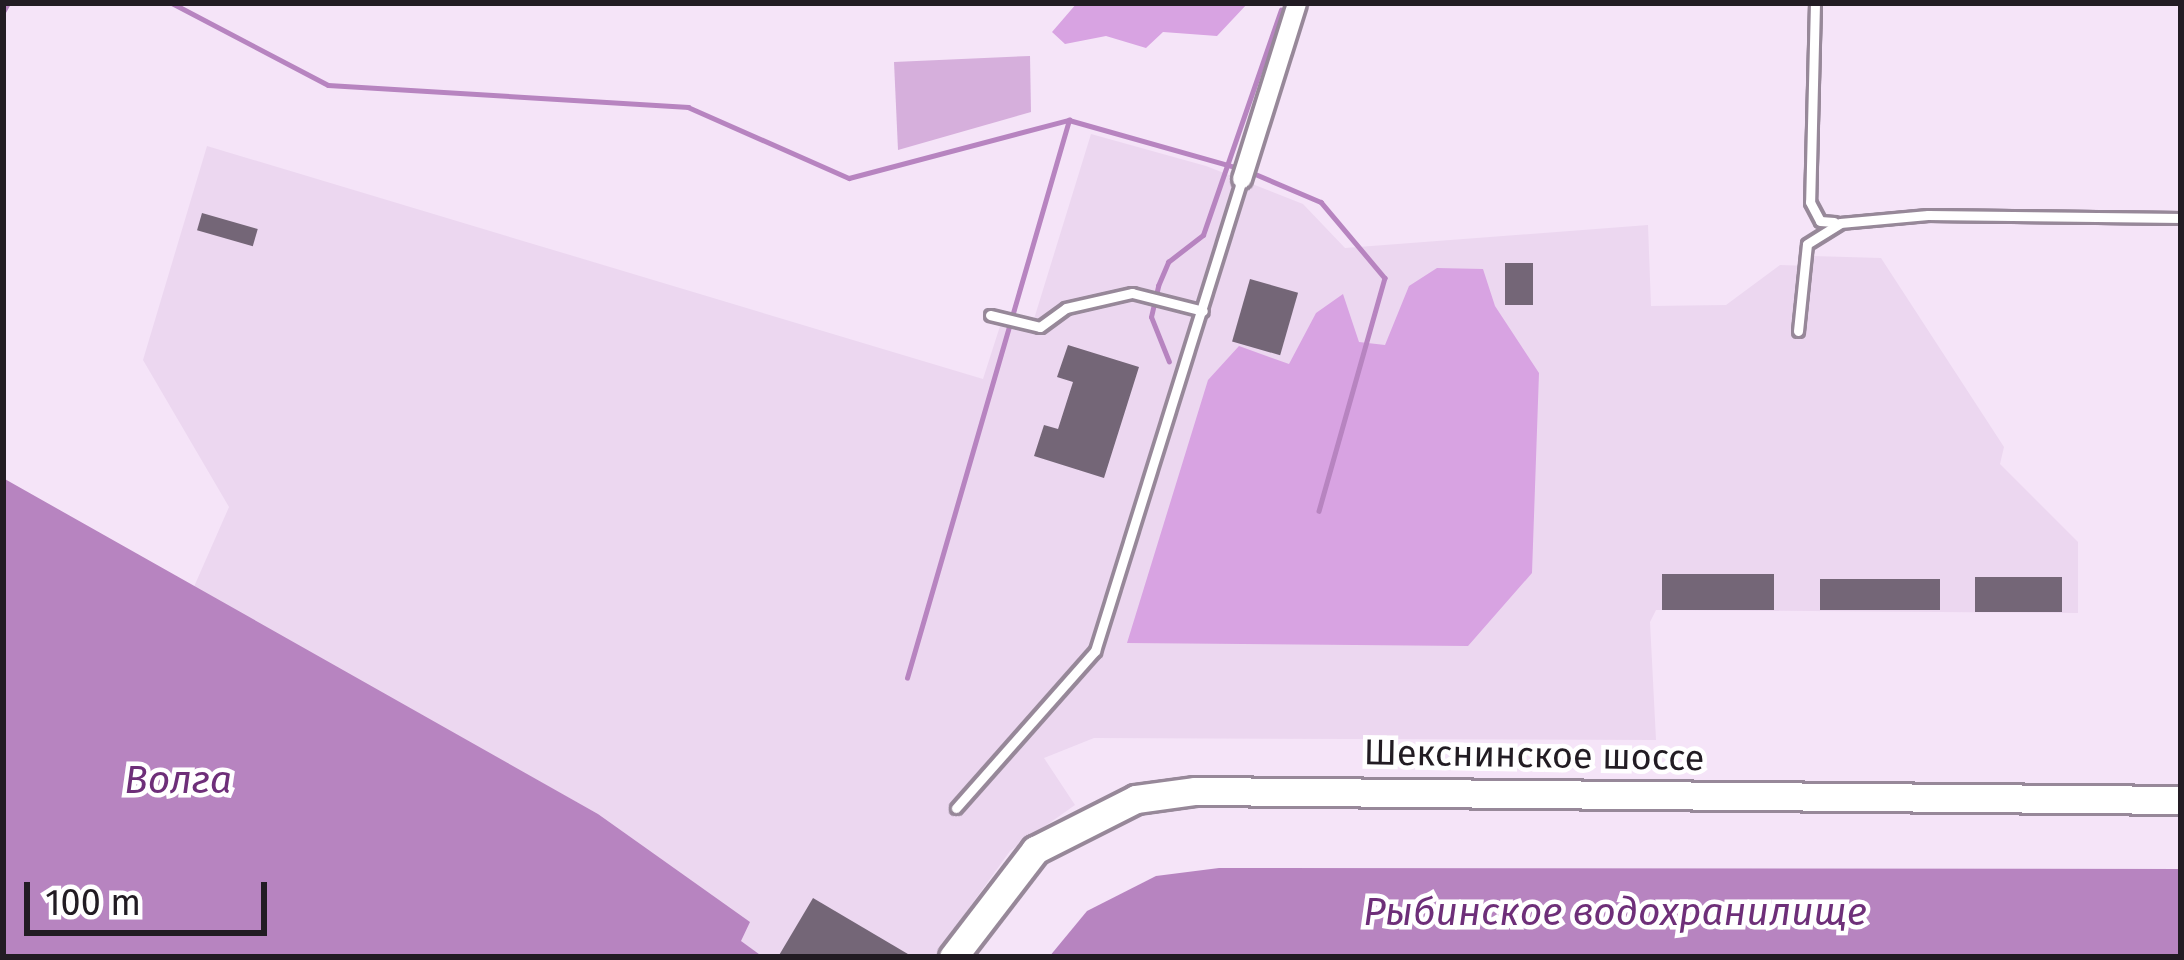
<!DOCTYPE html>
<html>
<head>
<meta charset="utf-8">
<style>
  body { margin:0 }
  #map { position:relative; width:2184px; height:960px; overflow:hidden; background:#f5e4f8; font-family:"Fira Sans",sans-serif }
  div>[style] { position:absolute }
  .built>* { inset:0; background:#ecd7f0 }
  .green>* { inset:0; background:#d6afdc }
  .forest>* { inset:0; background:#d8a3e2 }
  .water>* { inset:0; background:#b784c0 }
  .stream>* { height:4.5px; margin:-2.25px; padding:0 2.25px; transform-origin:2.25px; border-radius:2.25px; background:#b784c0 }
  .building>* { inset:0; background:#746677; transform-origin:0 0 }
  .roads { filter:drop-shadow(3px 0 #978899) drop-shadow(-3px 0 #978899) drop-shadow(0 3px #978899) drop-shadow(0 -3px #978899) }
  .lane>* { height:9px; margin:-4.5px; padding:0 4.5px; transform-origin:4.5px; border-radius:4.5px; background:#fff }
  .street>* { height:18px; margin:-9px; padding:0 9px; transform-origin:9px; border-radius:9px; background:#fff }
  .secondary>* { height:27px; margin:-13.5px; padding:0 13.5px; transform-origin:13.5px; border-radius:13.5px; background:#fff }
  span { translate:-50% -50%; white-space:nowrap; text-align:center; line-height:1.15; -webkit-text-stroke:9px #fff; paint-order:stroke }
  .street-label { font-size:36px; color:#221c23 }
  .water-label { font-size:39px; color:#6e2f79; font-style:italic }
  .frame { position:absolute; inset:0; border:6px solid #221c23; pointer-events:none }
  .scale { position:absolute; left:24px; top:882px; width:243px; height:54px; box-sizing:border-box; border:6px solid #221c23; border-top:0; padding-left:15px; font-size:36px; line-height:42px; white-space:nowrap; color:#221c23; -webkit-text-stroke:9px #fff; paint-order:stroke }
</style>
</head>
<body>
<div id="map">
  <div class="built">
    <div style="clip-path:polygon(1091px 134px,1206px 166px,1303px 204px,1345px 248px,1648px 225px,1651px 306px,1726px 305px,1780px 265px,1811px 266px,1812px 256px,1881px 258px,2004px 447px,2000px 464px,2078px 542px,2078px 613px,1656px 610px,1650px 622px,1656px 740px,1094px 738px,1044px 758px,1075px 805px,1010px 851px,934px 957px,763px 957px,740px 941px,749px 922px,598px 814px,193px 589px,229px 507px,143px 360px,207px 146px,983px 379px,1001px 323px,1030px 332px)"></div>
  </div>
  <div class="green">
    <div style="clip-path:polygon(1030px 56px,1031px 112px,898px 150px,894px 62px)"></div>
  </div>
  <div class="forest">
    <div style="clip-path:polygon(1077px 3px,1248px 3px,1217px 36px,1163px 32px,1146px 48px,1106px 36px,1065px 44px,1052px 32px)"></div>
    <div style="clip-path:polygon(1437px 268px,1483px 269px,1495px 306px,1539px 373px,1532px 573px,1468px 646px,1127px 643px,1208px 380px,1239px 346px,1289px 364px,1316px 313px,1343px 294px,1359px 342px,1385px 345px,1409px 286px)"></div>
  </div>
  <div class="water">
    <div style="clip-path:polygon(3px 478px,598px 814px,750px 922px,741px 941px,763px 957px,3px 957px)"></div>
    <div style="clip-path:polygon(1219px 868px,2181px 869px,2181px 957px,1049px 957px,1087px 911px,1156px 876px)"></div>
  </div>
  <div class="stream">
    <div style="left:172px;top:3px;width:176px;rotate:27.7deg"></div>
    <div style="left:328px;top:85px;width:361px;rotate:3.5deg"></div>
    <div style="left:688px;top:107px;width:176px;rotate:23.8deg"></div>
    <div style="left:849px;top:178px;width:228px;rotate:-14.8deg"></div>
    <div style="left:1069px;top:120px;width:180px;rotate:15.8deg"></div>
    <div style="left:3px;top:12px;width:10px;rotate:-61deg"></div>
    <div style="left:1253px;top:173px;width:74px;rotate:23.1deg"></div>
    <div style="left:1321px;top:202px;width:99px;rotate:49.9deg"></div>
    <div style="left:1385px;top:278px;width:242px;rotate:105.8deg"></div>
    <div style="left:1169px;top:362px;width:48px;rotate:-111.8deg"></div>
    <div style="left:1151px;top:317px;width:32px;rotate:-77deg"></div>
    <div style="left:1158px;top:286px;width:26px;rotate:-67deg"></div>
    <div style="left:1168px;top:262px;width:44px;rotate:-37.6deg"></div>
    <div style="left:1203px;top:235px;width:238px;rotate:-70.9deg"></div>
    <div style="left:907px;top:678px;width:581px;rotate:-73.81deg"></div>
  </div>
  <div class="building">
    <div style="left:202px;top:213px;width:58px;height:18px;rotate:16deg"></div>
    <div style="left:1505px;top:263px;width:28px;height:42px"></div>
    <div style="left:1250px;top:279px;width:50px;height:65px;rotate:16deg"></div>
    <div style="clip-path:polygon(1068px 345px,1139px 367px,1104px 478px,1034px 456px,1044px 425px,1058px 429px,1073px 382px,1057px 377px)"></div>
    <div style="left:1662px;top:574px;width:112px;height:36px"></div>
    <div style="left:1975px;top:577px;width:87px;height:35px"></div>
    <div style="left:1820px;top:579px;width:120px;height:31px"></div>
    <div style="clip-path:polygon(813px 898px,913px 957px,778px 957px)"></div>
  </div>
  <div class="roads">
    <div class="lane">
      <div style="left:1815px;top:3px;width:199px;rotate:91.4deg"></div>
      <div style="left:1810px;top:202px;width:21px;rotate:62deg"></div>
      <div style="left:1820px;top:221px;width:14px;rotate:4deg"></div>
      <div style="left:990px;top:315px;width:51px;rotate:13.5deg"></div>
      <div style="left:1040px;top:327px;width:32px;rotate:-36deg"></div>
      <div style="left:1066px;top:308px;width:68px;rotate:-12.8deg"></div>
      <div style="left:1132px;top:293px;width:73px;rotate:14.2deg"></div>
      <div style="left:1798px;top:331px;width:87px;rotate:-84.1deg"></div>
      <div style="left:1807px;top:244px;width:39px;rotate:-32deg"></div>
      <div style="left:1840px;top:223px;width:88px;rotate:-5.2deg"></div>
      <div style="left:1928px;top:215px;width:253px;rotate:0.7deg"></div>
      <div style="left:956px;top:808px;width:210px;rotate:-48.5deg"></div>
      <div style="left:1095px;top:651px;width:494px;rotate:-72.7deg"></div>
    </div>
    <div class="street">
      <div style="left:1242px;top:179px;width:184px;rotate:-72.6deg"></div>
    </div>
    <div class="secondary">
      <div style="left:953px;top:957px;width:135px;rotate:-52.5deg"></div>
      <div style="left:1035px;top:850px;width:113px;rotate:-26.8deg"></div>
      <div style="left:1136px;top:799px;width:60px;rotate:-7.7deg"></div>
      <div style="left:1195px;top:791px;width:986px;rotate:0.52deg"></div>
    </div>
  </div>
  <div class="street-label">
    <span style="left:1534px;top:756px;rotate:1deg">Шекснинское шоссе</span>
  </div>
  <div class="water-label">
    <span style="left:178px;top:780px">Волга</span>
    <span style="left:1615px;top:912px">Рыбинское водохранилище</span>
  </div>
  <div class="frame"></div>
  <div class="scale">100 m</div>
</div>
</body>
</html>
